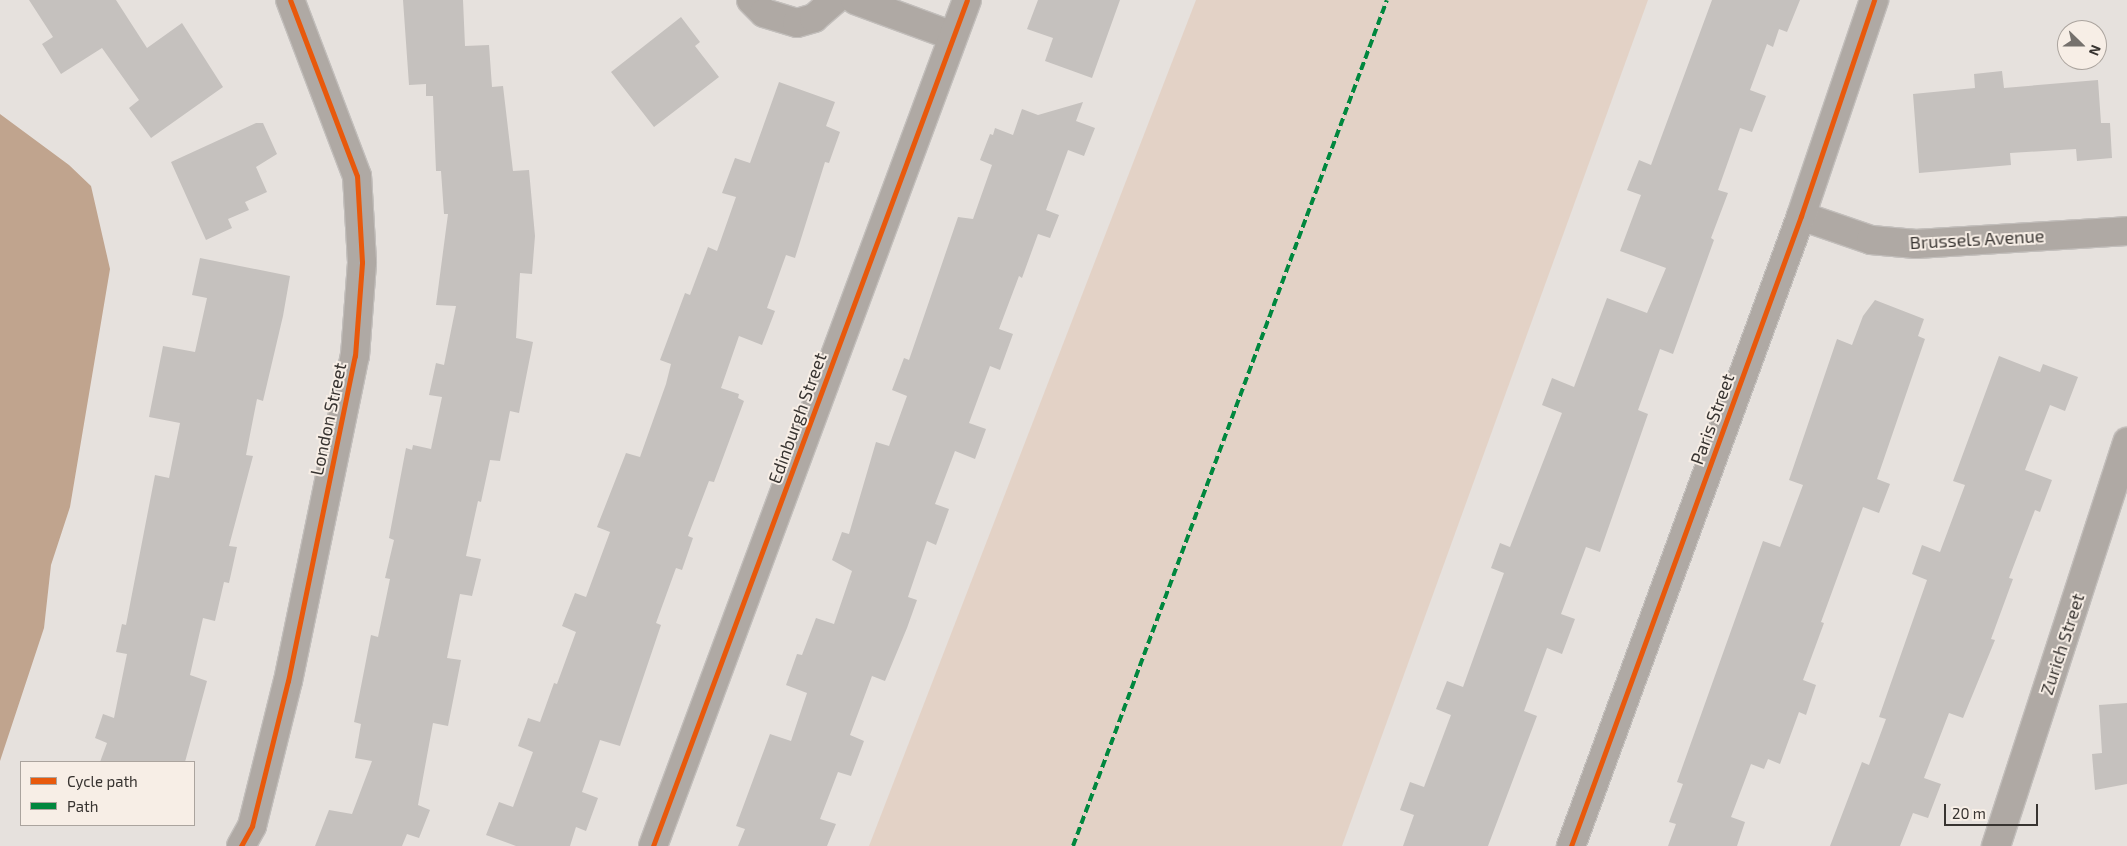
<!DOCTYPE html>
<html>
<head>
<meta charset="utf-8">
<style>
  body { margin:0 }
  #map { position:relative; width:2127px; height:846px; overflow:hidden; background:#e6e1dd; font-family:"Exo 2",sans-serif }
  div>[style] { position:absolute }
  .green>* { inset:0; background:#e3d2c6 }
  .water>* { inset:0; background:#c0a48e }
  .building>* { inset:0; background:#c5c1be }
  .roads { filter:drop-shadow(1px 0 #c2bebb) drop-shadow(-1px 0 #c2bebb) drop-shadow(0 1px #c2bebb) drop-shadow(0 -1px #c2bebb) }
  .minor>* { height:28px; margin:-14px; padding:0 14px; transform-origin:14px; border-radius:14px; background:#afa9a4 }
  .quiet>* { height:4px; margin-top:-2px; transform-origin:0; background:repeating-linear-gradient(90deg,#00873e 0 8px,transparent 0 12px) }
  .cycleway>* { height:5px; margin:-2.5px; padding:0 2.5px; transform-origin:2.5px; border-radius:2.5px; background:#e8590c }
  span { translate:-50% -50%; white-space:nowrap; text-align:center; line-height:1.15; -webkit-text-stroke:4px #f7eee6; paint-order:stroke }
  .street-label { font-size:18px; color:#383431 }
  .legend { position:absolute; left:20px; top:761px; width:175px; height:65px; box-sizing:border-box; background:#f7eee6; border:1px solid #aba49e; margin:0; padding:6px 9px; list-style:none; font-size:15px; color:#383431 }
  .legend li { display:flex; align-items:center; gap:10px; height:25px }
  .legend b { width:25px; border:1px solid #aba49e }
  .north { position:absolute; left:2057px; top:20px; width:50px; height:50px; box-sizing:border-box; background:#f7eee6; border:1px solid #aba49e; border-radius:50%; rotate:112deg; font-size:14px; font-weight:700; line-height:20px; text-align:center; color:#383431 }
  .north::after { content:''; display:block; margin:auto; width:18px; height:22px; background:#75716d; clip-path:polygon(50% 0,100% 100%,50% 72%,0 100%) }
  .scale { position:absolute; left:1944px; top:804px; width:94px; height:22px; box-sizing:border-box; border:2px solid #383431; border-top:0; padding-left:6px; font-size:15px; line-height:18px; white-space:nowrap; color:#383431; -webkit-text-stroke:4px #f7eee6; paint-order:stroke }
</style>
</head>
<body>
<div id="map">
  <div class="green">
    <div style="clip-path:polygon(1196px 0,1648px 0,1342px 846px,869px 846px)"></div>
  </div>
  <div class="water">
    <div style="clip-path:polygon(0 114px,69px 165px,91px 186px,110px 269px,70px 507px,51px 565px,44px 628px,0 761px)"></div>
  </div>
  <div class="building">
    <div style="clip-path:polygon(29px 0,116px 0,147px 48px,182px 23px,223px 87px,151px 138px,129px 108px,139px 100px,102px 48px,61px 74px,42px 44px,53px 37px)"></div>
    <div style="clip-path:polygon(403px 0,463px 0,465px 46px,489px 45px,492px 87px,503px 86px,513px 171px,529px 170px,535px 236px,532px 274px,520px 273px,516px 338px,533px 342px,519px 413px,510px 411px,500px 461px,490px 460px,481px 502px,478px 501px,466px 556px,481px 559px,472px 596px,460px 594px,447px 658px,461px 660px,448px 726px,433px 723px,418px 805px,430px 810px,419px 838px,407px 834px,402px 846px,315px 846px,329px 810px,352px 814px,372px 761px,355px 758px,361px 724px,354px 722px,365px 666px,371px 635px,378px 637px,390px 579px,385px 578px,394px 540px,389px 538px,406px 448px,412px 450px,413px 445px,431px 449px,442px 397px,429px 395px,436px 363px,444px 365px,456px 306px,436px 305px,448px 214px,444px 214px,441px 171px,436px 171px,433px 96px,426px 96px,426px 84px,409px 85px)"></div>
    <div style="clip-path:polygon(1038px 0,1120px 0,1092px 78px,1045px 61px,1053px 38px,1027px 29px)"></div>
    <div style="clip-path:polygon(1712px 0,1800px 0,1787px 32px,1779px 29px,1773px 47px,1767px 44px,1750px 90px,1766px 96px,1752px 132px,1740px 128px,1718px 190px,1728px 193px,1711px 238px,1714px 240px,1673px 354px,1660px 349px,1638px 410px,1648px 414px,1600px 552px,1586px 547px,1561px 614px,1575px 619px,1562px 654px,1547px 648px,1524px 711px,1537px 716px,1488px 846px,1403px 846px,1414px 815px,1400px 810px,1410px 782px,1424px 787px,1451px 715px,1436px 709px,1447px 681px,1463px 687px,1504px 573px,1491px 568px,1500px 543px,1510px 547px,1562px 413px,1542px 405px,1552px 378px,1574px 387px,1607px 298px,1647px 313px,1666px 268px,1620px 251px,1641px 195px,1627px 190px,1639px 160px,1651px 165px)"></div>
    <div style="clip-path:polygon(681px 17px,700px 42px,695px 46px,719px 77px,654px 127px,611px 72px)"></div>
    <div style="clip-path:polygon(2002px 71px,2004px 88px,2098px 80px,2101px 123px,2110px 123px,2112px 158px,2077px 161px,2076px 149px,2010px 153px,2011px 165px,1919px 173px,1913px 94px,1975px 88px,1974px 74px)"></div>
    <div style="clip-path:polygon(779px 82px,835px 102px,826px 126px,840px 132px,829px 163px,825px 162px,795px 258px,786px 255px,767px 308px,775px 311px,762px 345px,739px 336px,721px 388px,739px 394px,738px 398px,744px 401px,714px 482px,709px 481px,688px 536px,693px 538px,682px 570px,676px 568px,656px 623px,661px 625px,620px 746px,600px 740px,582px 792px,598px 798px,586px 831px,576px 827px,570px 846px,516px 846px,486px 835px,499px 802px,513px 807px,533px 752px,518px 746px,528px 718px,540px 722px,554px 683px,557px 684px,576px 632px,562px 626px,575px 593px,586px 597px,610px 532px,597px 527px,626px 453px,640px 457px,666px 384px,671px 364px,660px 360px,685px 293px,690px 295px,708px 247px,717px 251px,736px 197px,722px 193px,735px 158px,750px 163px)"></div>
    <div style="clip-path:polygon(1083px 102px,1076px 121px,1095px 128px,1084px 156px,1068px 150px,1046px 210px,1059px 215px,1050px 238px,1038px 234px,1022px 278px,1019px 276px,999px 329px,1013px 334px,1000px 370px,990px 366px,969px 423px,986px 429px,975px 459px,955px 451px,935px 504px,949px 509px,936px 545px,927px 541px,908px 597px,917px 600px,907px 628px,885px 681px,872px 676px,850px 735px,864px 741px,851px 776px,838px 772px,820px 819px,836px 824px,827px 846px,738px 846px,745px 829px,736px 826px,770px 734px,791px 741px,807px 693px,786px 685px,797px 654px,802px 655px,816px 618px,834px 624px,852px 571px,832px 560px,842px 532px,849px 534px,876px 442px,889px 446px,907px 396px,892px 390px,904px 358px,909px 360px,958px 217px,973px 219px,992px 165px,980px 160px,990px 134px,993px 135px,995px 128px,1013px 135px,1022px 109px,1038px 115px)"></div>
    <div style="clip-path:polygon(256px 123px,263px 123px,277px 154px,256px 167px,267px 192px,245px 202px,249px 210px,228px 219px,232px 228px,206px 240px,171px 162px)"></div>
    <div style="clip-path:polygon(200px 258px,290px 276px,283px 316px,263px 401px,257px 399px,246px 455px,253px 456px,229px 546px,237px 547px,229px 583px,224px 582px,215px 621px,203px 618px,190px 675px,207px 681px,185px 762px,100px 762px,107px 743px,95px 738px,103px 714px,114px 718px,127px 654px,116px 652px,122px 624px,126px 625px,155px 475px,169px 478px,180px 423px,149px 417px,163px 346px,195px 352px,207px 298px,192px 295px)"></div>
    <div style="clip-path:polygon(1875px 300px,1924px 319px,1918px 336px,1925px 339px,1877px 479px,1890px 484px,1879px 513px,1863px 507px,1821px 622px,1824px 623px,1803px 680px,1816px 685px,1806px 715px,1799px 712px,1780px 764px,1768px 759px,1764px 769px,1751px 764px,1731px 817px,1745px 822px,1737px 846px,1668px 846px,1676px 824px,1669px 822px,1683px 784px,1677px 782px,1763px 541px,1780px 547px,1803px 485px,1789px 480px,1837px 339px,1852px 345px,1863px 316px)"></div>
    <div style="clip-path:polygon(1999px 356px,2040px 372px,2043px 364px,2078px 377px,2065px 411px,2050px 405px,2025px 470px,2052px 480px,2040px 512px,2035px 510px,2009px 578px,2013px 579px,1991px 639px,1995px 640px,1963px 718px,1949px 713px,1924px 778px,1941px 784px,1928px 818px,1913px 813px,1900px 846px,1830px 846px,1862px 762px,1869px 765px,1886px 719px,1879px 717px,1927px 580px,1912px 574px,1922px 545px,1940px 552px,1965px 485px,1953px 481px)"></div>
    <div style="clip-path:polygon(2127px 703px,2127px 784px,2095px 790px,2092px 754px,2102px 753px,2099px 705px)"></div>
  </div>
  <div class="roads">
    <div class="minor">
      <div style="left:751px;top:0;width:18px;rotate:45deg"></div>
      <div style="left:764px;top:13px;width:34px;rotate:17deg"></div>
      <div style="left:797px;top:23px;width:18px;rotate:-16deg"></div>
      <div style="left:814px;top:18px;width:28px;rotate:-41deg"></div>
      <div style="left:855px;top:0;width:104px;rotate:20.2deg"></div>
      <div style="left:1801px;top:216px;width:74px;rotate:18.9deg"></div>
      <div style="left:1871px;top:240px;width:45px;rotate:5.1deg"></div>
      <div style="left:1916px;top:244px;width:211px;rotate:-3.5deg"></div>
      <div style="left:241px;top:846px;width:23px;rotate:-61deg"></div>
      <div style="left:252px;top:826px;width:149px;rotate:-76.1deg"></div>
      <div style="left:288px;top:681px;width:332px;rotate:-78.4deg"></div>
      <div style="left:355px;top:356px;width:94px;rotate:-85.7deg"></div>
      <div style="left:362px;top:262px;width:86px;rotate:-93.3deg"></div>
      <div style="left:357px;top:176px;width:188px;rotate:-110.8deg"></div>
      <div style="left:653px;top:846px;width:902px;rotate:-69.64deg"></div>
      <div style="left:1571px;top:846px;width:671px;rotate:-69.94deg"></div>
      <div style="left:1801px;top:216px;width:228px;rotate:-71.3deg"></div>
      <div style="left:1996px;top:846px;width:425px;rotate:-72deg"></div>
    </div>
  </div>
  <div class="quiet">
    <div style="left:1073px;top:846px;width:902px;rotate:-69.64deg"></div>
  </div>
  <div class="cycleway">
    <div style="left:241px;top:846px;width:23px;rotate:-61deg"></div>
    <div style="left:252px;top:826px;width:149px;rotate:-76.1deg"></div>
    <div style="left:288px;top:681px;width:332px;rotate:-78.4deg"></div>
    <div style="left:355px;top:356px;width:94px;rotate:-85.7deg"></div>
    <div style="left:362px;top:262px;width:86px;rotate:-93.3deg"></div>
    <div style="left:357px;top:176px;width:188px;rotate:-110.8deg"></div>
    <div style="left:653px;top:846px;width:902px;rotate:-69.64deg"></div>
    <div style="left:1571px;top:846px;width:671px;rotate:-69.94deg"></div>
    <div style="left:1801px;top:216px;width:228px;rotate:-71.3deg"></div>
  </div>
  <div class="street-label">
    <span style="left:1977px;top:239px;rotate:-3deg">Brussels Avenue</span>
    <span style="left:797px;top:418px;rotate:-70deg">Edinburgh Street</span>
    <span style="left:328px;top:419px;rotate:-78deg">London Street</span>
    <span style="left:1712px;top:419px;rotate:-70deg">Paris Street</span>
    <span style="left:2062px;top:644px;rotate:-72deg">Zurich Street</span>
  </div>
  <ul class="legend">
  <li><b style="height:6px;background:#e8590c"></b>Cycle path</li>
  <li><b style="height:6px;background:#00873e"></b>Path</li>
  </ul>
  <div class="north">N</div>
  <div class="scale">20 m</div>
</div>
</body>
</html>
